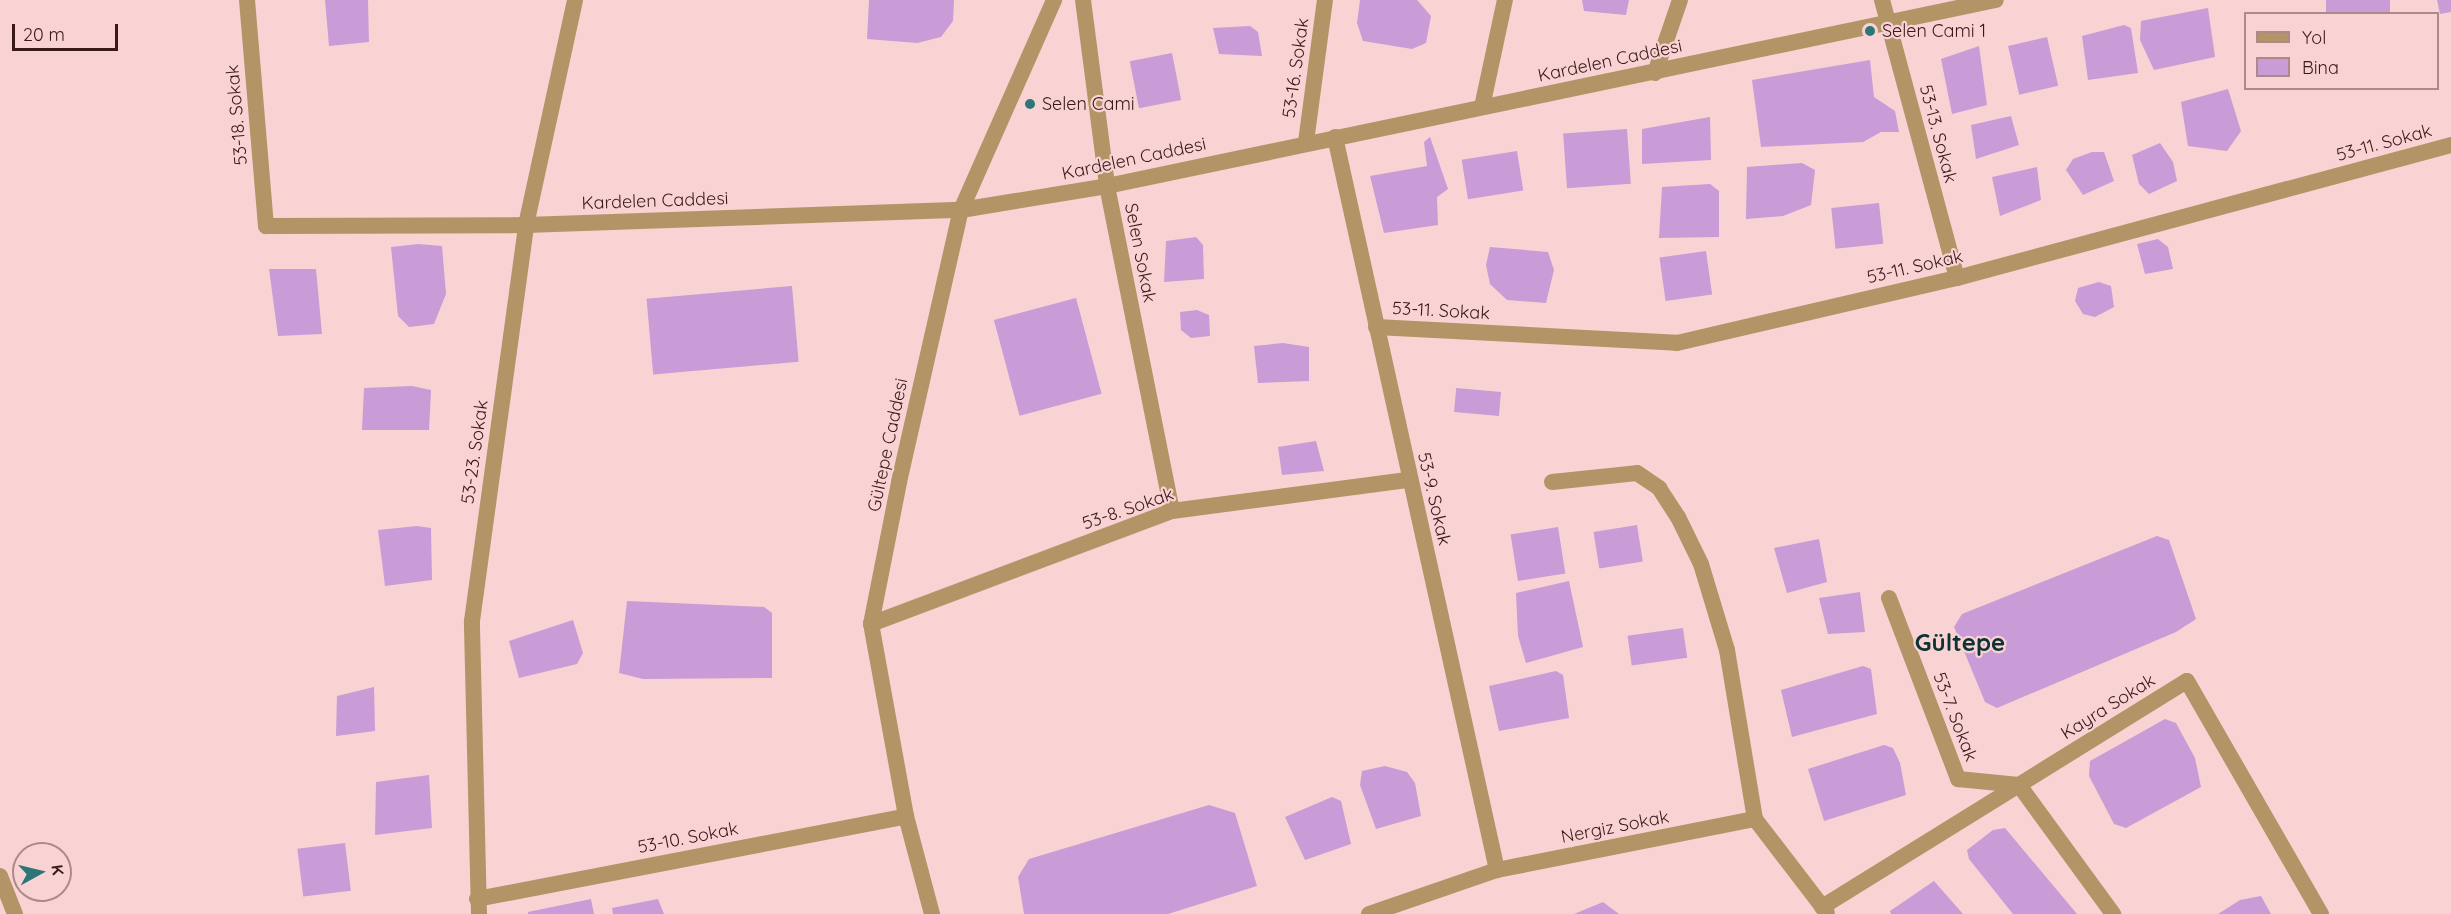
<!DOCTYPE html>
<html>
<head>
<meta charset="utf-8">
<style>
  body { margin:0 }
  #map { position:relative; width:2451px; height:914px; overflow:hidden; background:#f9d3d3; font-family:Quicksand,sans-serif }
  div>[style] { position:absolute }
  .building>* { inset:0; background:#c99bd7; transform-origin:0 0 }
  .minor>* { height:16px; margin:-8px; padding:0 8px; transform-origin:8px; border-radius:8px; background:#b29467 }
  .dots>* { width:16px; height:16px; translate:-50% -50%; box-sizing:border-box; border:3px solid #f9d3d3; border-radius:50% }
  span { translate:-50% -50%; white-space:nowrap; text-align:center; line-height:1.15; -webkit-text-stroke:4.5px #f9d3d3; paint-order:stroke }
  .poi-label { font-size:18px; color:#3a191b }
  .left { translate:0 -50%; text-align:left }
  .street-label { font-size:18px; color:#3a191b }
  .district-label { font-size:24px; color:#0e3133; font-weight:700 }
  .legend { position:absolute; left:2244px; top:12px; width:195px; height:78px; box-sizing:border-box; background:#f9d3d3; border:2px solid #ad8989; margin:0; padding:8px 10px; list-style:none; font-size:18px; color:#3a191b }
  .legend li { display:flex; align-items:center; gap:12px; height:30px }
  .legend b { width:30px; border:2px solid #ad8989 }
  .north { position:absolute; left:12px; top:842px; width:60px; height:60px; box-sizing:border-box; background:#f9d3d3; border:2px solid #ad8989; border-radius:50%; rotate:82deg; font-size:16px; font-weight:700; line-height:24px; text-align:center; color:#3a191b }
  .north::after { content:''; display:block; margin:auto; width:21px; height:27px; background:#2c7678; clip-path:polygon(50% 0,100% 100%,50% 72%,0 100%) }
  .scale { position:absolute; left:12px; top:24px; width:106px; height:27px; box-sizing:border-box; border:3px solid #3a191b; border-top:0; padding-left:8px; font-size:18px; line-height:21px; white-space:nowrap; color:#3a191b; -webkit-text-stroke:4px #f9d3d3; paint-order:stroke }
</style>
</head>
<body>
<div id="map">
  <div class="building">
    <div style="clip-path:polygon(325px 0,368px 0,369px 42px,329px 46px)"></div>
    <div style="clip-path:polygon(869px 0,954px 0,953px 21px,941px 37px,917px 43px,867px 39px)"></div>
    <div style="clip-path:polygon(1360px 0,1417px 0,1431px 16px,1426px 43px,1412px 49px,1363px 41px,1357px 23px)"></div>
    <div style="clip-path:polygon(1582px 0,1629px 0,1626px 15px,1584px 11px)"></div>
    <div style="left:2326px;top:0;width:64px;height:15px"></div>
    <div style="clip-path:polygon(2437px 0,2451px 0,2451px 12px,2440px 14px)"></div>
    <div style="clip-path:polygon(2208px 8px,2215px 57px,2154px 70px,2140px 40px,2141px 21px)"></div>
    <div style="clip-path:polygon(2124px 25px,2131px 28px,2138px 73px,2088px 80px,2082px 36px)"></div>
    <div style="clip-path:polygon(1250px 26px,1258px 32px,1262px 56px,1219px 54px,1213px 28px)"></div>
    <div style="left:2047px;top:37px;width:50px;height:40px;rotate:77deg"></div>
    <div style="clip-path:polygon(1979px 46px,1987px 105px,1952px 114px,1941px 59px)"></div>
    <div style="left:1172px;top:53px;width:48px;height:43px;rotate:79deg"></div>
    <div style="clip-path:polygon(1870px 60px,1874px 97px,1895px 111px,1899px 132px,1881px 132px,1863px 142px,1761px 147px,1752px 80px)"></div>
    <div style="clip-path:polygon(2228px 89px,2241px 131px,2227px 151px,2188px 146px,2181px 102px)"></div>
    <div style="clip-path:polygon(2011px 116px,2019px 145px,1976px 159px,1971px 125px)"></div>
    <div style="clip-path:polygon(1710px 117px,1711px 160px,1642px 164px,1642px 129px)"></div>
    <div style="left:1627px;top:129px;width:55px;height:64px;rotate:86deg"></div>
    <div style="clip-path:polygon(1430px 137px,1448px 189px,1437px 197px,1438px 225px,1384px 233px,1370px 176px,1427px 166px,1424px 142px)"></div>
    <div style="clip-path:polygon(2160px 143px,2173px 162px,2177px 181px,2149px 194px,2139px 184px,2132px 155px)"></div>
    <div style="left:1517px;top:151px;width:40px;height:56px;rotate:81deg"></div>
    <div style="clip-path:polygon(2092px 152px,2104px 152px,2114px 181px,2083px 195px,2066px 170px,2073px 159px)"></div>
    <div style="clip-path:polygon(1802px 163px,1815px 170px,1811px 205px,1783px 216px,1746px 219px,1747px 167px)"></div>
    <div style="clip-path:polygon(2037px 167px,2041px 200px,2000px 216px,1992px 177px)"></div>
    <div style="clip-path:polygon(1710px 184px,1719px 191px,1719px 237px,1659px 238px,1662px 187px)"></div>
    <div style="left:1879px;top:203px;width:41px;height:48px;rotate:84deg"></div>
    <div style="clip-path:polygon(1196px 237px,1203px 245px,1204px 279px,1164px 282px,1166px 241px)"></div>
    <div style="clip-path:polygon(2158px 239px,2168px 247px,2173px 269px,2145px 274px,2137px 244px)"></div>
    <div style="clip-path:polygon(418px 244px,442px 246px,446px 294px,434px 324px,409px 327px,398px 316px,391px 247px)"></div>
    <div style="clip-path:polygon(1490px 247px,1548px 252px,1554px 270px,1546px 303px,1507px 300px,1490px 284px,1486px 265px)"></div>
    <div style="left:1706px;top:251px;width:44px;height:47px;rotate:82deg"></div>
    <div style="clip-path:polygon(269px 269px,316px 269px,322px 334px,278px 336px)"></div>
    <div style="clip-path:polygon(2099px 282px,2111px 286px,2114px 307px,2095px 317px,2083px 314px,2075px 301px,2078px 288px)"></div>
    <div style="left:792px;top:286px;width:76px;height:146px;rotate:85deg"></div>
    <div style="left:1076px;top:298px;width:99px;height:85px;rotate:75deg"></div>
    <div style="clip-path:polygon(1197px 310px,1209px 315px,1210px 336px,1191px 338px,1181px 330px,1180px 312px)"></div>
    <div style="clip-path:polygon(1283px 343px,1309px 347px,1309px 381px,1258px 383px,1254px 346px)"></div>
    <div style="clip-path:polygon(412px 386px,431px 390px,429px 430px,362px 430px,364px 388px)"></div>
    <div style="left:1501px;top:392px;width:24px;height:45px;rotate:95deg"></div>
    <div style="clip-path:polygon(1316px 441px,1324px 471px,1282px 475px,1278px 447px)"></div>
    <div style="left:1637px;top:525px;width:37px;height:44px;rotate:81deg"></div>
    <div style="clip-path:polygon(417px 526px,431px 528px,432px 580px,385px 586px,378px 530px)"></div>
    <div style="left:1558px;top:527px;width:47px;height:48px;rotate:81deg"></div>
    <div style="clip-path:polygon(2157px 536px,2169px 540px,2196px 619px,2176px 632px,1997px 708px,1985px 702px,1954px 627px,1962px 614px)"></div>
    <div style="clip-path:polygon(1819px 539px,1827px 582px,1787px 593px,1774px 548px)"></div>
    <div style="clip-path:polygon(1569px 581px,1583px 647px,1526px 663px,1518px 636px,1516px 593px)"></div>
    <div style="clip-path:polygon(1860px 592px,1865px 632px,1828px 634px,1819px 598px)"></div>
    <div style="clip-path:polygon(627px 601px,764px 607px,772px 613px,772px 678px,643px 679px,619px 673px)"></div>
    <div style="clip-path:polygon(573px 620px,583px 653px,577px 664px,519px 678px,509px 641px)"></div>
    <div style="left:1683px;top:628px;width:30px;height:56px;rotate:82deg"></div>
    <div style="clip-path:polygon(1863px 666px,1871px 669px,1877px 714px,1792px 737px,1781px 690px)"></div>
    <div style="clip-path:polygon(1556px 671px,1563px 675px,1569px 718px,1499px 731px,1489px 686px)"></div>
    <div style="clip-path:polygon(374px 687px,375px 731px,336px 736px,337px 696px)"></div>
    <div style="clip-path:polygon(2165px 719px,2176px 723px,2195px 758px,2201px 787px,2126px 828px,2114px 824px,2089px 776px,2090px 761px)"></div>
    <div style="clip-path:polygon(1884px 745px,1893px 748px,1900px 763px,1906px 795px,1824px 821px,1808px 769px)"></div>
    <div style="clip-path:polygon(1385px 766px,1407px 772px,1415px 783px,1421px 816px,1376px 829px,1360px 785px,1362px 771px)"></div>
    <div style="clip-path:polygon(429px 775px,432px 828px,375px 835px,376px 782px)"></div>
    <div style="clip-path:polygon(1332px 797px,1341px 801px,1351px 844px,1305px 860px,1285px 817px)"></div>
    <div style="clip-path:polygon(1209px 805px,1235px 813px,1257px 886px,1168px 914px,1024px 914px,1018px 877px,1029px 859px)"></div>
    <div style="clip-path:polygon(2005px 828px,2077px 914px,2013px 914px,1969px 859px,1967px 850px,1993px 830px)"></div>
    <div style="left:345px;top:843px;width:48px;height:48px;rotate:83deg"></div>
    <div style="clip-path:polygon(1934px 881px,1963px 914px,1891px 914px,1890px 911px)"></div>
    <div style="clip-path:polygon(2261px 896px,2271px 914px,2218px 914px,2240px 900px)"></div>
    <div style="clip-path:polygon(591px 899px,594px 914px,528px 914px,528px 912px)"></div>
    <div style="clip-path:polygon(658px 899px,664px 914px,613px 914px,612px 908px)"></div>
    <div style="clip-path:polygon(1603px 902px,1619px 914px,1574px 914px)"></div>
  </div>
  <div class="minor">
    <div style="left:247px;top:0;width:227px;rotate:85.2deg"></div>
    <div style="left:266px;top:226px;width:260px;rotate:-0.2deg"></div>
    <div style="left:526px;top:225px;width:435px;rotate:-2deg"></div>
    <div style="left:961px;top:210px;width:148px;rotate:-9.3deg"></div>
    <div style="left:1107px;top:186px;width:908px;rotate:-11.82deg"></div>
    <div style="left:1083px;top:0;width:188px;rotate:82.6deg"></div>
    <div style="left:1107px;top:186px;width:331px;rotate:78.7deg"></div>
    <div style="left:1882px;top:0;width:288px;rotate:74.9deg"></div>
    <div style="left:1655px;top:73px;width:77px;rotate:-71.1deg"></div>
    <div style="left:1482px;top:107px;width:109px;rotate:-77.9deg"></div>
    <div style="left:1335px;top:137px;width:751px;rotate:77.54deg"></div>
    <div style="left:1306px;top:142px;width:143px;rotate:-82.4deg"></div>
    <div style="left:1376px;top:327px;width:301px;rotate:3deg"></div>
    <div style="left:1677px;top:343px;width:287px;rotate:-13.1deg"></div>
    <div style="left:1957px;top:278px;width:512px;rotate:-15.07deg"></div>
    <div style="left:1552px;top:482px;width:85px;rotate:-6deg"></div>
    <div style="left:1637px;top:473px;width:27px;rotate:34deg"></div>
    <div style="left:1659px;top:488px;width:35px;rotate:57deg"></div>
    <div style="left:1678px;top:517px;width:52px;rotate:63.9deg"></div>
    <div style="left:1701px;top:564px;width:90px;rotate:73.2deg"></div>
    <div style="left:1727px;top:650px;width:171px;rotate:80.6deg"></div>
    <div style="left:1889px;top:598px;width:194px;rotate:69.1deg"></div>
    <div style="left:1958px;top:779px;width:61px;rotate:5.6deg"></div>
    <div style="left:2019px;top:785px;width:160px;rotate:53.9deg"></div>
    <div style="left:871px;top:624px;width:322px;rotate:-20.6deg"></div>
    <div style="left:1172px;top:511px;width:239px;rotate:-7.5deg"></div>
    <div style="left:0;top:876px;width:41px;rotate:68.5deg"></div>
    <div style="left:477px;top:899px;width:437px;rotate:-10.9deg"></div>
    <div style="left:1822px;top:907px;width:429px;rotate:-31.8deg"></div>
    <div style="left:2187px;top:681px;width:269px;rotate:60.1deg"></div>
    <div style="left:479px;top:914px;width:293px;rotate:-91.4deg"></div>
    <div style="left:472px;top:621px;width:400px;rotate:-82.2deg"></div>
    <div style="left:526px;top:225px;width:230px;rotate:-77.7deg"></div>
    <div style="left:932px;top:914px;width:101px;rotate:-104.9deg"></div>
    <div style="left:906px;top:816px;width:195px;rotate:-100.3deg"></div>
    <div style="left:871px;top:624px;width:145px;rotate:-78.8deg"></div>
    <div style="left:899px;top:482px;width:279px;rotate:-77.2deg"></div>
    <div style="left:961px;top:210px;width:230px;rotate:-66.1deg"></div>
    <div style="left:1369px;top:914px;width:135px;rotate:-19deg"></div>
    <div style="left:1497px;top:870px;width:263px;rotate:-11.2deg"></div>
    <div style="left:1755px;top:819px;width:118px;rotate:52.5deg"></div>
  </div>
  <div class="dots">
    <div style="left:1870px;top:31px;background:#2c7678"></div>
    <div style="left:1030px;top:104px;background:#2c7678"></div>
  </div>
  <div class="poi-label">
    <span class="left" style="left:1882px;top:31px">Selen Cami 1</span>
    <span class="left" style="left:1042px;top:104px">Selen Cami</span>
  </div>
  <div class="street-label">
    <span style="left:1610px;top:61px;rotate:-12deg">Kardelen Caddesi</span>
    <span style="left:1296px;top:68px;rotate:-82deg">53-16. Sokak</span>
    <span style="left:237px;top:115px;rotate:-95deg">53-18. Sokak</span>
    <span style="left:1938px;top:134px;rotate:75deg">53-13. Sokak</span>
    <span style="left:2384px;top:143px;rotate:-15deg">53-11. Sokak</span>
    <span style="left:1134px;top:159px;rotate:-12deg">Kardelen Caddesi</span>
    <span style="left:655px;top:201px;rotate:-2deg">Kardelen Caddesi</span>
    <span style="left:1140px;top:253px;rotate:79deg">Selen Sokak</span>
    <span style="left:1915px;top:267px;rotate:-13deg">53-11. Sokak</span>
    <span style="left:1441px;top:311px;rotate:3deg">53-11. Sokak</span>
    <span style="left:888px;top:445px;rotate:-78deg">Gültepe Caddesi</span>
    <span style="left:475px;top:452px;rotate:-82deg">53-23. Sokak</span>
    <span style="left:1434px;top:499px;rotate:77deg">53-9. Sokak</span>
    <span style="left:1128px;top:509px;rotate:-19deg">53-8. Sokak</span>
    <span style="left:2108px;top:707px;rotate:-32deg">Kayra Sokak</span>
    <span style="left:1955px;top:717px;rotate:69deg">53-7. Sokak</span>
    <span style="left:1615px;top:827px;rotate:-11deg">Nergiz Sokak</span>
    <span style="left:688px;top:838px;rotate:-11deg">53-10. Sokak</span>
  </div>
  <div class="district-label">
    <span style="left:1960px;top:643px">Gültepe</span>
  </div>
  <ul class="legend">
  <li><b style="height:8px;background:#b29467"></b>Yol</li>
  <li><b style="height:16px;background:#c99bd7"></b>Bina</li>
  </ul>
  <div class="north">K</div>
  <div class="scale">20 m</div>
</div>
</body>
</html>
